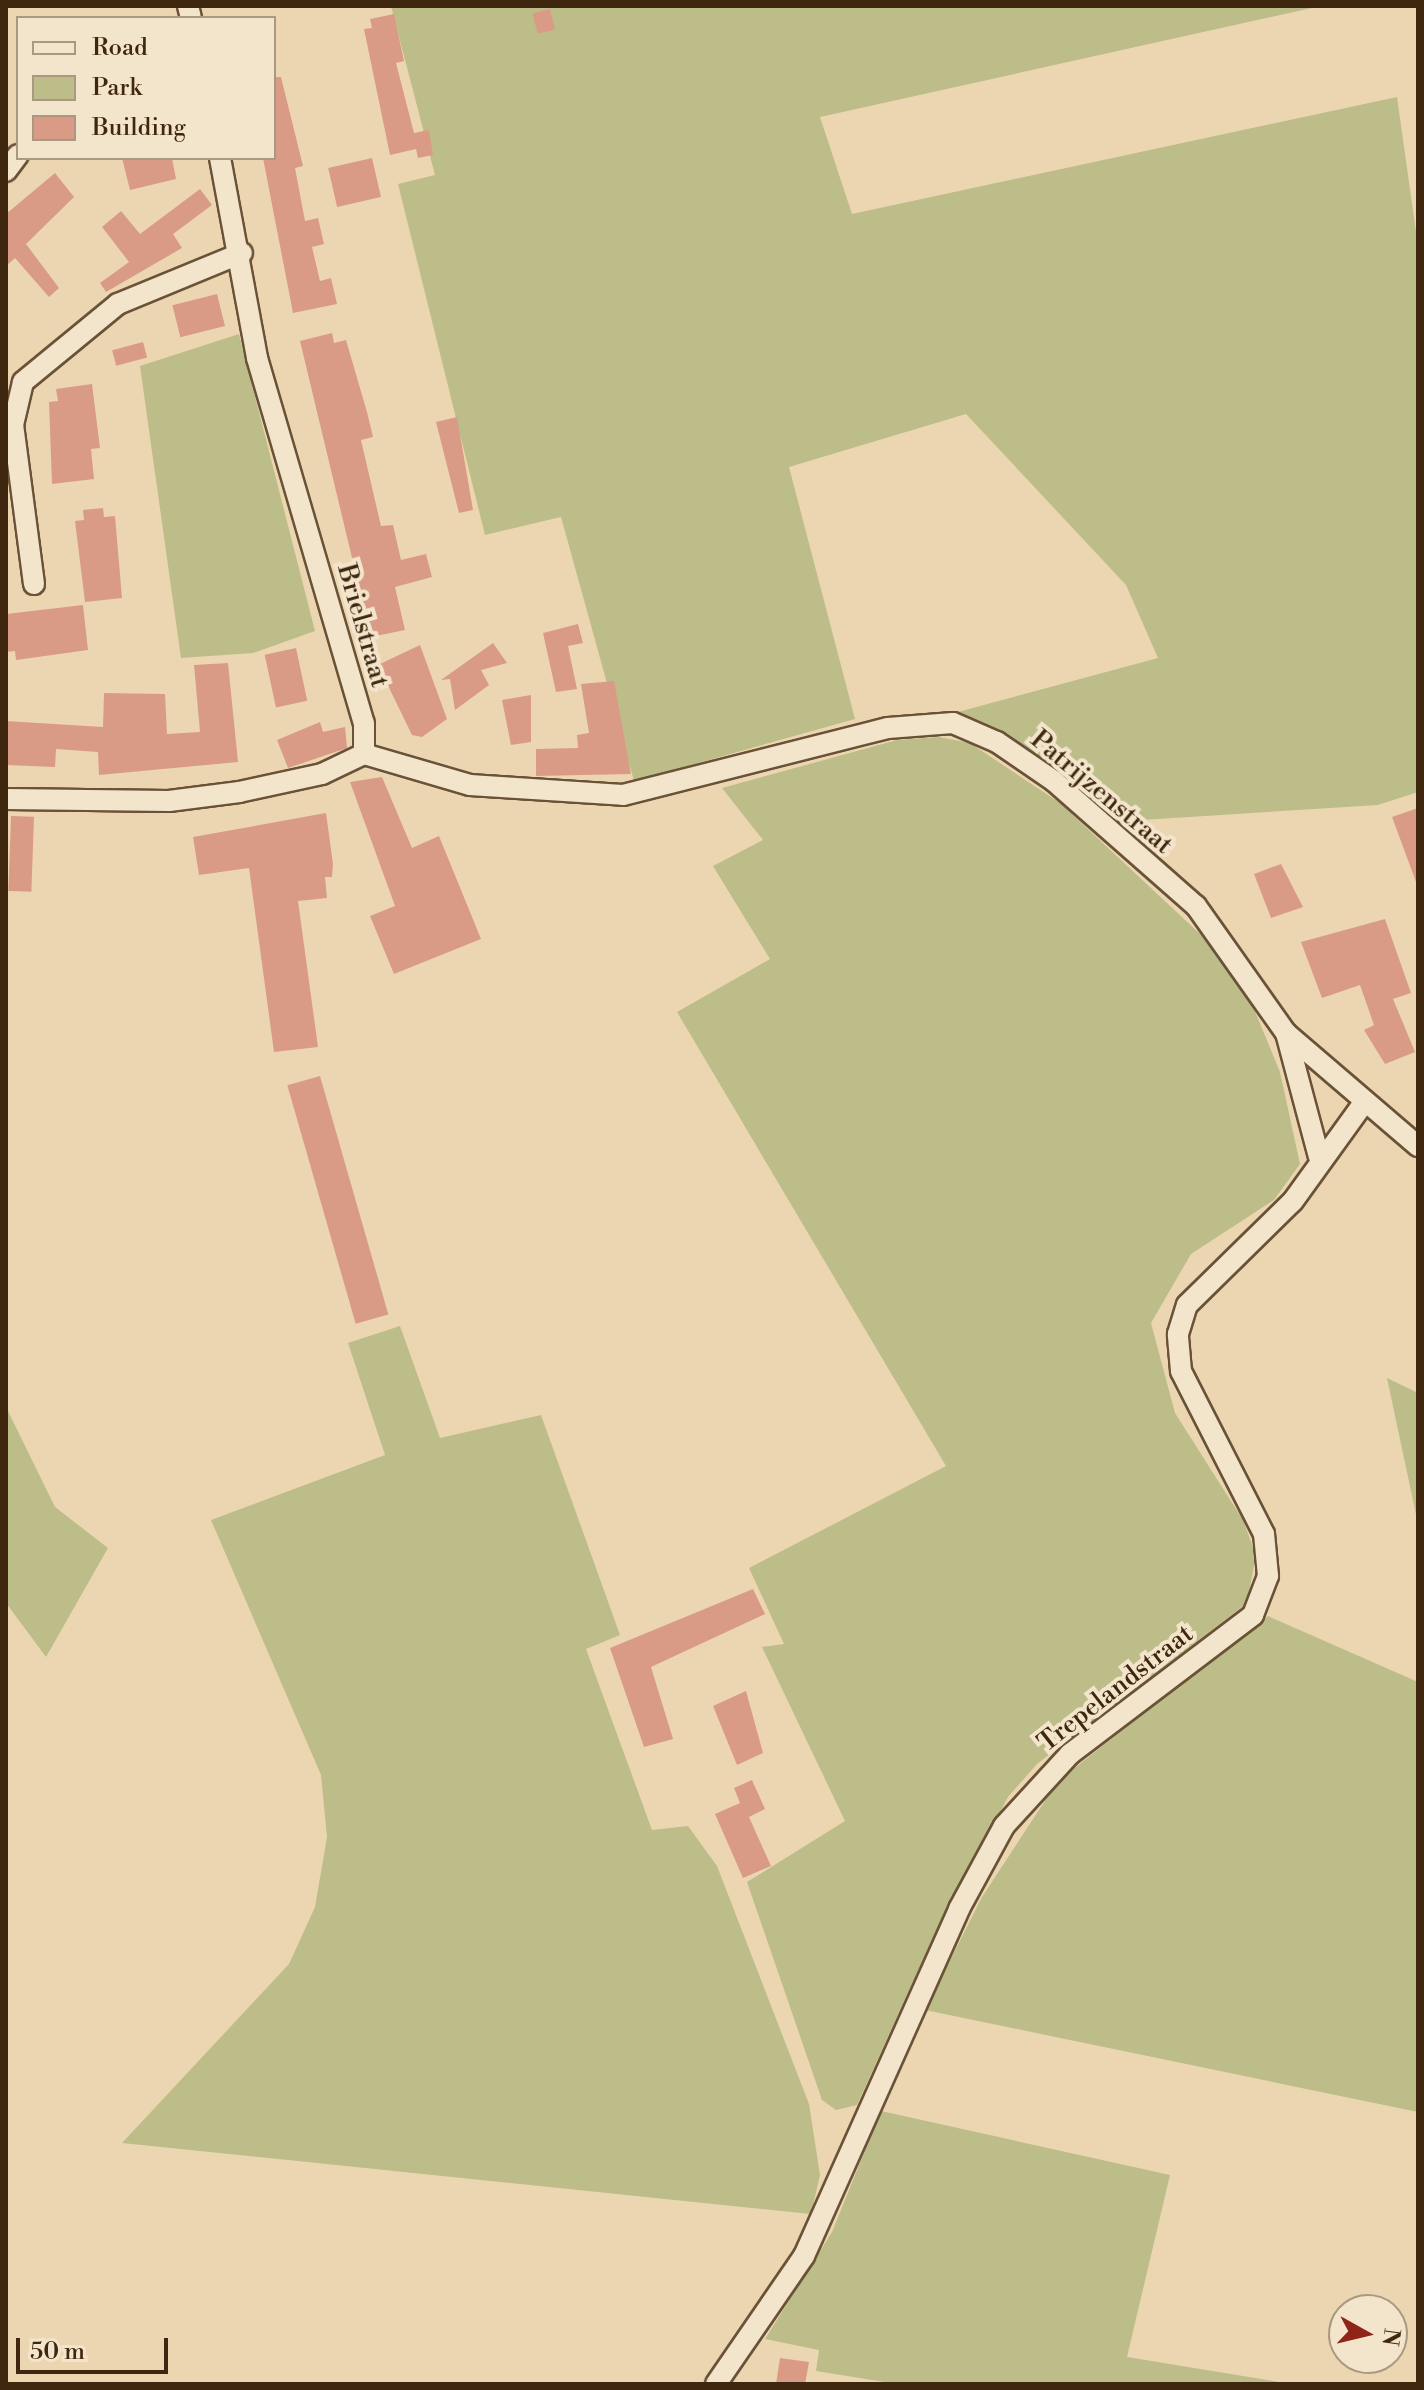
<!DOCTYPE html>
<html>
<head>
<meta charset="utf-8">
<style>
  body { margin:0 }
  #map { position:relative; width:1424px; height:2390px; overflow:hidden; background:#ecd6b1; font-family:"Libre Bodoni",serif }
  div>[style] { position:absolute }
  .green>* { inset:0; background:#bcbd89 }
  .building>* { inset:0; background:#da9b86; transform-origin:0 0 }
  .roads { filter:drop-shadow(2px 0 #6a5237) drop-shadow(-2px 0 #6a5237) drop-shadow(0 2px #6a5237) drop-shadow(0 -2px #6a5237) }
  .minor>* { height:20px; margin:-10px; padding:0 10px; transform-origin:10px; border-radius:10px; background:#f3e4cc }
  span { translate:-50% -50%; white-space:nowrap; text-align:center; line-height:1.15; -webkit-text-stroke:8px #f3e4cc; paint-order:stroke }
  .street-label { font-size:26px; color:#3f260e }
  .frame { position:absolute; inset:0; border:8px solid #3f260e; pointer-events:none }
  .legend { position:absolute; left:16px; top:16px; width:260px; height:144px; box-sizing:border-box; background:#f3e4cc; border:2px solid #ab9880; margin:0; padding:10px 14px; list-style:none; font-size:24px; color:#3f260e }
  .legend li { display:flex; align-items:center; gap:16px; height:40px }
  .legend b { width:40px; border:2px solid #ab9880 }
  .north { position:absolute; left:1328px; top:2294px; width:80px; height:80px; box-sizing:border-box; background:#f3e4cc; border:2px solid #ab9880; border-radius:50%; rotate:98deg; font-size:22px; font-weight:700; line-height:32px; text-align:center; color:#3f260e }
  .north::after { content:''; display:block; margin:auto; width:28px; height:36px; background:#8f2418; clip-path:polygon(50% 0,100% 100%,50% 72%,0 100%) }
  .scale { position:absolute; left:16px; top:2338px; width:152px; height:36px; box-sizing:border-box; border:4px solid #3f260e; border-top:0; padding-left:10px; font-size:24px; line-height:28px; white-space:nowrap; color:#3f260e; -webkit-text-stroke:6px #f3e4cc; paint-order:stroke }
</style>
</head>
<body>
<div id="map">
  <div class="green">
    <div style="clip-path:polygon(391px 6px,1321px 6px,820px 117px,852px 214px,1397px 97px,1418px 246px,1418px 792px,1378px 805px,1126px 821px,1007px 733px,958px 712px,1158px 658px,1126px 585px,966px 414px,789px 467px,855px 719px,634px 781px,561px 517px,485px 535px,398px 184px,435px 175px)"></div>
    <div style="clip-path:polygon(239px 334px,315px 631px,253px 653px,181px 658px,140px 366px)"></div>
    <div style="clip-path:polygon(939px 737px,970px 743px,1060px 803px,1214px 947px,1254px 1009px,1280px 1072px,1300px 1164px,1274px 1200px,1191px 1254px,1151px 1323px,1175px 1413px,1243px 1520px,1256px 1555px,1247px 1603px,1037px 1764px,1008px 1797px,935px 1933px,857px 2105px,836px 2110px,822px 2100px,747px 1882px,845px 1821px,762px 1647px,784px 1644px,749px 1568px,946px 1466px,677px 1012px,770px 959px,713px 866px,763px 840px,722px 788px,897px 740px)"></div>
    <div style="clip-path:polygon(400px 1326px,440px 1438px,541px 1415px,620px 1635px,586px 1649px,652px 1830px,688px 1826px,717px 1866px,809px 2104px,820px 2175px,811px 2214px,122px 2143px,289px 1964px,315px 1907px,327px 1837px,321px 1775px,211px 1520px,385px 1455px,348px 1343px)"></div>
    <div style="clip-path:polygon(1387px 1378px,1418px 1393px,1418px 1524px)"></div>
    <div style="clip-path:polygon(6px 1407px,55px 1507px,108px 1548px,46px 1657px,6px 1603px)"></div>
    <div style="clip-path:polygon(1268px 1616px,1418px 1682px,1418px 2112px,925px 2010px,982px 1897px,1058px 1781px)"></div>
    <div style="clip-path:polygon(881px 2111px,1170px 2175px,1127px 2357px,1291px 2384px,897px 2384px,816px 2371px,819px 2350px,765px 2339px,832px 2232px)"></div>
  </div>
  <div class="building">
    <div style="left:550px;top:9px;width:21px;height:18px;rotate:76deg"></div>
    <div style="clip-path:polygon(394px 14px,404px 61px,396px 63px,414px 133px,429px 130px,433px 155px,418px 158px,416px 149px,390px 155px,364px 29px,372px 28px,370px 19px)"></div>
    <div style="clip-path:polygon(274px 77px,281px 77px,303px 166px,295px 168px,305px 221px,318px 218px,324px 244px,312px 247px,320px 281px,331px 278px,337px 304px,293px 313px,263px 158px,274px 158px)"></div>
    <div style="clip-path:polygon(122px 158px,172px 158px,176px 179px,130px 190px)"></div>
    <div style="left:372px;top:158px;width:40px;height:45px;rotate:77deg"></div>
    <div style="clip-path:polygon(55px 173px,74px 197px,26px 244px,59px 288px,49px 297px,15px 258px,6px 266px,6px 214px)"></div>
    <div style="clip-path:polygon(200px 189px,212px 205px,173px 234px,182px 248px,106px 292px,100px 283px,129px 262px,102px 227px,121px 211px,140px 234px)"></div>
    <div style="left:217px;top:294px;width:33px;height:46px;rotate:76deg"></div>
    <div style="clip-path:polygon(332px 333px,334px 343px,346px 340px,367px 412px,373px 437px,361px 440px,381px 526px,393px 525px,401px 560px,426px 554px,432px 577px,395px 587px,405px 630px,371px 637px,300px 341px)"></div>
    <div style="left:143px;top:342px;width:16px;height:32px;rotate:75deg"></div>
    <div style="clip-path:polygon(92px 384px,100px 448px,91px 449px,94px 479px,52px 484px,49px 402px,58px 401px,56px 389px)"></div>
    <div style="clip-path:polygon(457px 417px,473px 510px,459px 513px,436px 422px)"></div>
    <div style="clip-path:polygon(103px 508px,104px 517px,115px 516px,122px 598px,85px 602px,75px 521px,84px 520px,83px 510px)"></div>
    <div style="clip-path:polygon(83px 605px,88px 650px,16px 660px,15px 651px,6px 652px,6px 614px)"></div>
    <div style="clip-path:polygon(578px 624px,583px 643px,568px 646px,577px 689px,556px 692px,543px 633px)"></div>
    <div style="clip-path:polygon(493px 643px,507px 663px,481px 670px,489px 685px,455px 710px,450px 679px,441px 680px)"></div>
    <div style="clip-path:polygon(420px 645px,447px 719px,422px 737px,412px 735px,378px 665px)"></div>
    <div style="left:296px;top:648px;width:54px;height:32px;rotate:78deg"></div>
    <div style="clip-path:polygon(228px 663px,238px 762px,99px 775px,98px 752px,56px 749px,55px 767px,6px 765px,6px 721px,103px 727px,104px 693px,165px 694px,167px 734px,200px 732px,194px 665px)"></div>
    <div style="clip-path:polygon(614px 681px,631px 774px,536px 776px,536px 749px,578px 748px,577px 735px,589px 733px,581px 684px)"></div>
    <div style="clip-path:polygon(531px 695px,531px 742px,511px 745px,502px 700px)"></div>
    <div style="clip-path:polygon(320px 722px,323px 732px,345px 727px,347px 748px,288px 768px,277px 740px)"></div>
    <div style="clip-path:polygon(382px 777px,412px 848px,439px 836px,481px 939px,394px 974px,370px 916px,395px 906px,350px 782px)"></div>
    <div style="clip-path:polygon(1418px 808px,1418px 882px,1416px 882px,1392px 817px)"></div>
    <div style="clip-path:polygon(326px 813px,333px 864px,332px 877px,325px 877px,327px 898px,298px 901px,318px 1047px,274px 1052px,249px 868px,199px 875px,193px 837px)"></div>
    <div style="left:11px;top:816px;width:23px;height:75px;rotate:2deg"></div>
    <div style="clip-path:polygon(1281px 864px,1303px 907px,1271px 918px,1254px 874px)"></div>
    <div style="clip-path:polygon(1385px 919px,1411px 993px,1393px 999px,1415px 1052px,1385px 1064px,1364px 1030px,1374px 1025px,1360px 985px,1322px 998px,1301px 942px)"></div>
    <div style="left:320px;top:1076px;width:248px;height:34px;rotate:74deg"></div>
    <div style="clip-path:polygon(753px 1589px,765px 1614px,651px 1667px,673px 1739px,644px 1747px,610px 1648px)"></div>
    <div style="clip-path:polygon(746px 1691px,763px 1753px,737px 1765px,713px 1706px)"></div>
    <div style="clip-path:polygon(752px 1780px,765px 1809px,749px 1817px,771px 1866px,743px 1878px,715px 1814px,740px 1803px,734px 1788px)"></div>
    <div style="clip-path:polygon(780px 2358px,809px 2362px,805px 2384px,776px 2384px)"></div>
  </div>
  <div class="roads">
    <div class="minor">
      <div style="left:188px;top:6px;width:12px;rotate:76deg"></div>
      <div style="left:220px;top:158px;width:203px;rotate:79.5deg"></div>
      <div style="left:257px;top:358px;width:380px;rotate:73.7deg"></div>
      <div style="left:364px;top:723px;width:31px;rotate:90deg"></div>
      <div style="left:6px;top:171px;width:20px;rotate:-53deg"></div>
      <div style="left:34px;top:584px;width:160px;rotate:-97.5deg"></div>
      <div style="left:13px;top:425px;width:44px;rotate:-76.9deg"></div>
      <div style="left:23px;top:382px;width:123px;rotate:-39.4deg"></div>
      <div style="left:118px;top:304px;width:134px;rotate:-22.4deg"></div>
      <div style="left:364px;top:754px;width:110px;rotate:16.3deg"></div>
      <div style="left:470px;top:785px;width:153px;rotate:3.7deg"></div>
      <div style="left:623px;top:795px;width:273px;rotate:-14.2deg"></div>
      <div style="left:888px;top:728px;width:65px;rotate:-4.4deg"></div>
      <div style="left:953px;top:723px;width:48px;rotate:23.4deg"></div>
      <div style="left:997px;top:742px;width:69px;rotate:34.4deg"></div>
      <div style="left:1054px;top:781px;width:189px;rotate:41.4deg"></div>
      <div style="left:1196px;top:906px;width:156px;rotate:54.7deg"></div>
      <div style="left:1286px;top:1033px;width:174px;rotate:40.6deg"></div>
      <div style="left:6px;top:799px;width:163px;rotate:0.7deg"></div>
      <div style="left:169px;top:801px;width:71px;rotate:-7.3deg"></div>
      <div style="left:239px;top:792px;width:85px;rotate:-12.2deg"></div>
      <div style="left:322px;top:774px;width:47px;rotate:-25.5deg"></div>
      <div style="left:1286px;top:1033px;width:128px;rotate:75.1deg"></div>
      <div style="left:716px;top:2384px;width:155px;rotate:-55.5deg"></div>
      <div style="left:804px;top:2256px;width:380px;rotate:-65.9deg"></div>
      <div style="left:959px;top:1909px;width:94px;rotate:-61.5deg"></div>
      <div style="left:1004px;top:1826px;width:98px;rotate:-47.5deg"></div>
      <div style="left:1070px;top:1754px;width:230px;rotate:-37.2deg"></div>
      <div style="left:1253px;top:1615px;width:42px;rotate:-69deg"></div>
      <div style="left:1268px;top:1576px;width:42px;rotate:-95.4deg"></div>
      <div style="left:1264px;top:1534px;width:183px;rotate:-117deg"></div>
      <div style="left:1181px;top:1371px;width:37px;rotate:-95deg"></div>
      <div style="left:1178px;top:1334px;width:30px;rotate:-73deg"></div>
      <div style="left:1187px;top:1305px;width:148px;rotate:-44.5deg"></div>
      <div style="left:1293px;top:1201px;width:120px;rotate:-54.2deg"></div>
    </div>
  </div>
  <div class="street-label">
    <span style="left:362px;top:626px;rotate:74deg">Brielstraat</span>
    <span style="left:1101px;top:793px;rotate:40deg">Patrijzenstraat</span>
    <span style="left:1116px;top:1689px;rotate:-38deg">Trepelandstraat</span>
  </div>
  <div class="frame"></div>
  <ul class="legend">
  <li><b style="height:10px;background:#f3e4cc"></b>Road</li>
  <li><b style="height:22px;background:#bcbd89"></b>Park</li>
  <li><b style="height:22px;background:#da9b86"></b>Building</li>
  </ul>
  <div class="north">N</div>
  <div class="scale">50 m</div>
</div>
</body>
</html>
